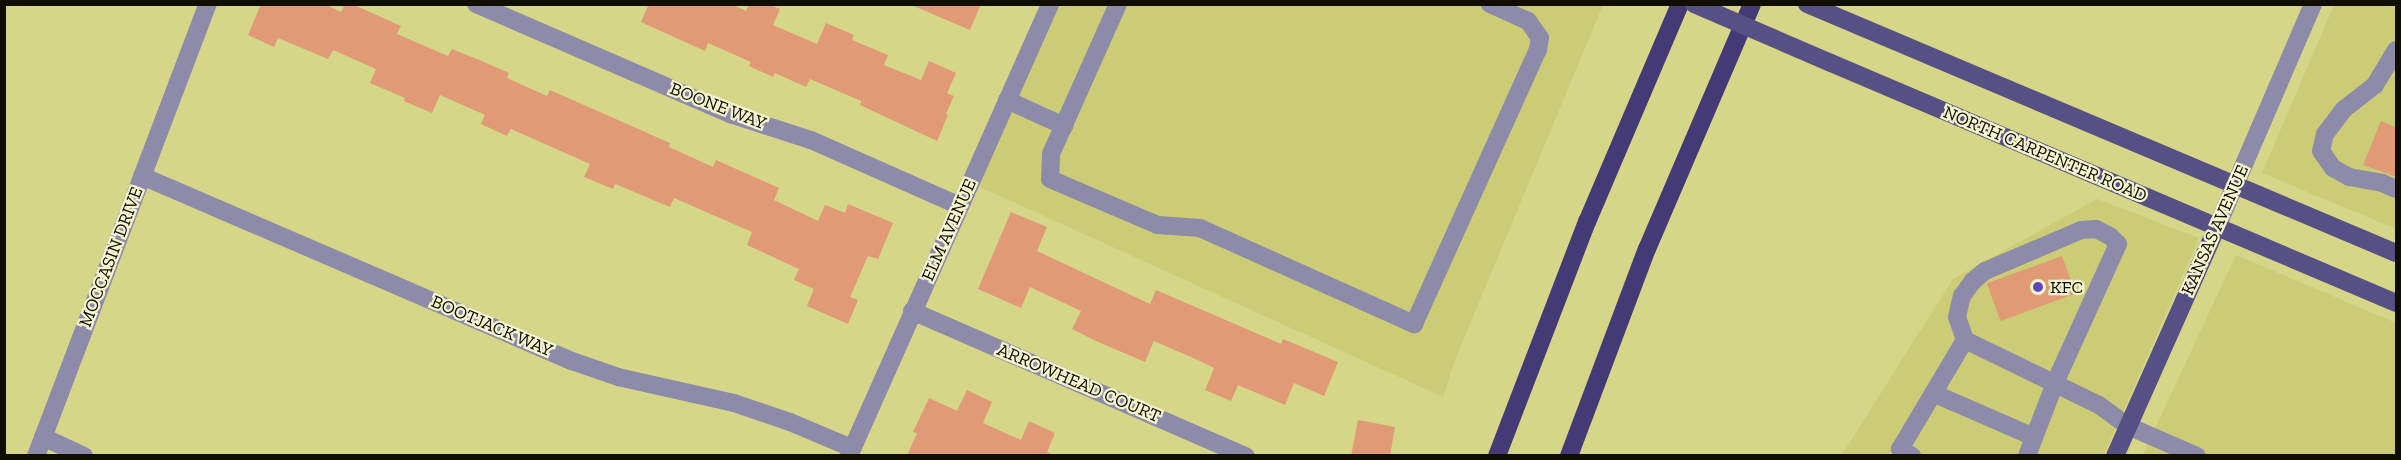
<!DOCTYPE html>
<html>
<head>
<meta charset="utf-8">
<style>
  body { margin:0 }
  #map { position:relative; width:2401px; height:460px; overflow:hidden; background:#d6d689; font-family:"Zilla Slab",serif }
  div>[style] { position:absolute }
  .built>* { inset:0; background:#cccc76 }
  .building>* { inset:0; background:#e09a75; transform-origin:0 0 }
  .minor>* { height:18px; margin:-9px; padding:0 9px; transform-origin:9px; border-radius:9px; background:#8d8ba9 }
  .major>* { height:18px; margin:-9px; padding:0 9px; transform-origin:9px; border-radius:9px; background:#575084 }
  .highway>* { height:18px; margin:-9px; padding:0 9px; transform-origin:9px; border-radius:9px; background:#443a76 }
  .major-bridge>* { height:18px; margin:-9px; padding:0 9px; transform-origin:9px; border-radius:9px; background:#575084 }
  .dots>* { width:16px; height:16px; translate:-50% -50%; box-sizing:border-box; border:3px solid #f4f5cf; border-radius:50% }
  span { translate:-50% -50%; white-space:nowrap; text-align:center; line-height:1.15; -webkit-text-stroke:4.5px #f4f5cf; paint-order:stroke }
  .street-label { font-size:18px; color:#0e0d00 }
  .poi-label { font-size:18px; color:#0e0d00 }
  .left { translate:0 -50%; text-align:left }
  .frame { position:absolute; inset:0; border:6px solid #0e0d00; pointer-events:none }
</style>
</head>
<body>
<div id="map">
  <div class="built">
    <div style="clip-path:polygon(1060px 5px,1603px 5px,1455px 360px,1443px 397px,978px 186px)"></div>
    <div style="clip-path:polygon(2334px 5px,2396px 5px,2396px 229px,2262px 173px)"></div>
    <div style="clip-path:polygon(2097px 199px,2199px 238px,2104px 455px,1841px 456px,1953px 279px)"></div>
    <div style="clip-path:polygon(2236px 255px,2396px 323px,2396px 455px,2142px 456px)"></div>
  </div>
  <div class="building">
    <div style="clip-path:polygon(261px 4px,324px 4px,341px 12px,345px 4px,352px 4px,401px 26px,397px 34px,448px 56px,452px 49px,484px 62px,509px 73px,507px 78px,547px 96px,550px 90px,670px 143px,669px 147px,713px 167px,716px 160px,779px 188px,774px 200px,818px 221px,825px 205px,845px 213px,848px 204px,893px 223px,878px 259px,868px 256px,850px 297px,858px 300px,848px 324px,807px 306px,814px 289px,794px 280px,799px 269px,747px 245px,752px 232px,674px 198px,670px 207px,615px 184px,613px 189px,584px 177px,590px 164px,511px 129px,507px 136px,481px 124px,485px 115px,440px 95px,432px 113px,404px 101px,405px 98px,370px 83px,376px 69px,333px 50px,328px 59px,278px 38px,274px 47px,248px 35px)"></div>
    <div style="clip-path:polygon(649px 4px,731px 4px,746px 11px,749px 4px,768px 4px,780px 9px,773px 25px,817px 44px,826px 23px,854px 35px,852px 40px,888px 55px,884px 65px,921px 80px,929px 61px,956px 73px,947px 93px,954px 96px,946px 114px,948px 115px,937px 141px,860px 105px,861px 101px,810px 79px,806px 87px,775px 73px,773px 77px,749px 66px,751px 62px,708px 43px,705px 51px,641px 22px)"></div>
    <div style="clip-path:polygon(909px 4px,981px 4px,970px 30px)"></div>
    <div style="clip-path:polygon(2381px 121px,2397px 128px,2397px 177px,2363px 165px)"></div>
    <div style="clip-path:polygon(1011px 212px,1047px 227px,1037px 251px,1150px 304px,1156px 290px,1281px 344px,1283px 339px,1338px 362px,1324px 396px,1294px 383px,1285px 405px,1238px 385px,1231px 401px,1205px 390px,1214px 368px,1200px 361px,1154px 341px,1145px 362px,1096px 341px,1072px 329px,1081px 311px,1030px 287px,1021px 308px,978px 289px)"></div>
    <div style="left:2062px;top:256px;width:40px;height:80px;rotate:70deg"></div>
    <div style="clip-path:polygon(967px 390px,992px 402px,983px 423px,1021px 440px,1029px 421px,1055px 433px,1047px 452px,1055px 456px,907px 456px,917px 433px,913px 432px,929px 398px,957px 411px)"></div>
    <div style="clip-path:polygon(1358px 420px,1395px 427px,1390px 456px,1351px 456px)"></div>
  </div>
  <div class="minor">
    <div style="left:476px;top:4px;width:280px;rotate:23.4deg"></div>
    <div style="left:733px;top:115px;width:82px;rotate:17.8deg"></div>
    <div style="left:811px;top:140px;width:163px;rotate:23.9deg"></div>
    <div style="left:1118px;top:4px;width:164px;rotate:114.1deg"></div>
    <div style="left:1051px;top:154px;width:25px;rotate:92deg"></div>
    <div style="left:1050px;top:179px;width:117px;rotate:23.1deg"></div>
    <div style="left:1158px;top:225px;width:42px;rotate:4.1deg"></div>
    <div style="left:1200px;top:228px;width:235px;rotate:24.2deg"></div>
    <div style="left:1414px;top:324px;width:301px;rotate:-65.7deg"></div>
    <div style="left:1538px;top:50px;width:12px;rotate:-81deg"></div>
    <div style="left:1540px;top:38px;width:21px;rotate:-125deg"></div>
    <div style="left:1528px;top:21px;width:42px;rotate:-155.9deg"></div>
    <div style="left:2396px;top:50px;width:41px;rotate:121deg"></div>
    <div style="left:2375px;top:85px;width:39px;rotate:142deg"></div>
    <div style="left:2344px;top:109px;width:31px;rotate:127deg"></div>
    <div style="left:2325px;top:134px;width:17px;rotate:103deg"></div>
    <div style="left:2321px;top:151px;width:21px;rotate:55deg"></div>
    <div style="left:2333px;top:168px;width:18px;rotate:29deg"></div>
    <div style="left:2349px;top:177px;width:34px;rotate:10deg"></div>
    <div style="left:2382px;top:183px;width:15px;rotate:23deg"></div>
    <div style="left:1007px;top:100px;width:63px;rotate:24.5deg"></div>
    <div style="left:142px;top:176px;width:468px;rotate:23.3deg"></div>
    <div style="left:572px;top:361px;width:49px;rotate:19.2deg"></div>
    <div style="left:618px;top:377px;width:119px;rotate:12.6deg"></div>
    <div style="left:734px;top:403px;width:59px;rotate:18.7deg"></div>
    <div style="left:790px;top:422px;width:67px;rotate:22.8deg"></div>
    <div style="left:2217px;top:227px;width:243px;rotate:-66.7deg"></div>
    <div style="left:912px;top:311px;width:364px;rotate:23.5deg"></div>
    <div style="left:1965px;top:340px;width:24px;rotate:-109deg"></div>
    <div style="left:1957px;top:317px;width:22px;rotate:-77deg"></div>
    <div style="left:1962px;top:296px;width:19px;rotate:-54deg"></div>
    <div style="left:1973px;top:281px;width:16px;rotate:-40deg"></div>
    <div style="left:1985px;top:271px;width:104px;rotate:-23.1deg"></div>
    <div style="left:2081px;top:230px;width:15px;rotate:-4deg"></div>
    <div style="left:2096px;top:229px;width:16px;rotate:27deg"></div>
    <div style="left:2110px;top:236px;width:11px;rotate:45deg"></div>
    <div style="left:2118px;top:244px;width:153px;rotate:114.4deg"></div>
    <div style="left:2055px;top:383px;width:78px;rotate:111deg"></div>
    <div style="left:1935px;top:394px;width:108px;rotate:23.5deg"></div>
    <div style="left:43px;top:437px;width:45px;rotate:24.9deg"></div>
    <div style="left:36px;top:456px;width:484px;rotate:-69.2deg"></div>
    <div style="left:849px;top:456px;width:495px;rotate:-66deg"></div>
    <div style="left:1912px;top:456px;width:14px;rotate:-150deg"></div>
    <div style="left:1900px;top:449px;width:127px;rotate:-59.2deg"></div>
    <div style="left:1965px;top:340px;width:149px;rotate:25.9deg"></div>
    <div style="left:2099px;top:405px;width:36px;rotate:36deg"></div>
    <div style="left:2128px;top:426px;width:75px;rotate:23.5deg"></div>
  </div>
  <div class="major">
    <div style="left:1807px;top:4px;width:639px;rotate:22.92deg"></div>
    <div style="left:1831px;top:63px;width:614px;rotate:23.01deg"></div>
    <div style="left:2115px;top:456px;width:251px;rotate:-66deg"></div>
  </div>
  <div class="highway">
    <div style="left:1497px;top:456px;width:251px;rotate:-69deg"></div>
    <div style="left:1587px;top:222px;width:237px;rotate:-66.9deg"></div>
    <div style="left:1569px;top:456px;width:221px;rotate:-69.4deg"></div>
    <div style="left:1647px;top:249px;width:267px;rotate:-66.8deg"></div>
  </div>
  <div class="major-bridge">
    <div style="left:1694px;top:4px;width:149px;rotate:23.3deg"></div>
  </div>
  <div class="dots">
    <div style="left:2038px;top:287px;background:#6045bd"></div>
  </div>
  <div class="street-label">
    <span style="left:718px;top:106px;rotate:21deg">BOONE WAY</span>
    <span style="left:2045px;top:154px;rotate:23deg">NORTH CARPENTER ROAD</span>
    <span style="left:949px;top:230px;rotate:-66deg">ELM AVENUE</span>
    <span style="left:2215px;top:230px;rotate:-66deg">KANSAS AVENUE</span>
    <span style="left:111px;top:257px;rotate:-69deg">MOCCASIN DRIVE</span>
    <span style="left:492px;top:326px;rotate:23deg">BOOTJACK WAY</span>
    <span style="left:1079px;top:383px;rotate:23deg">ARROWHEAD COURT</span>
  </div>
  <div class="poi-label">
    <span class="left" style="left:2050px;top:287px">KFC</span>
  </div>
  <div class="frame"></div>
</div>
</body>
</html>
